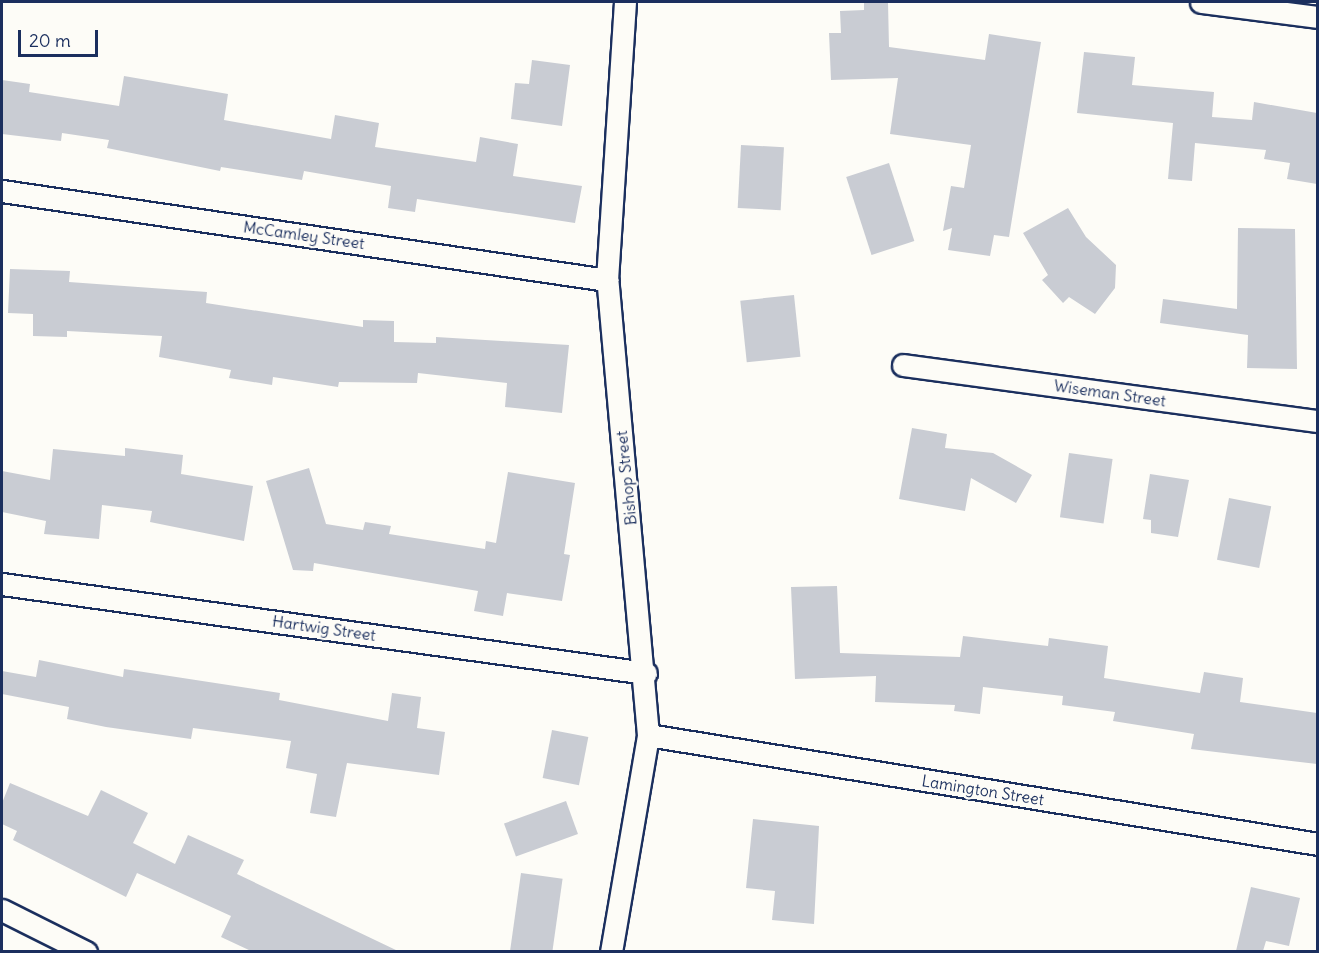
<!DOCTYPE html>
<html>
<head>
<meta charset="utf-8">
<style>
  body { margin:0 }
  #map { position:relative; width:1319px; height:953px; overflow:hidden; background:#fdfcf7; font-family:Delius,sans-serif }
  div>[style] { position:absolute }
  .building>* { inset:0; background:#c9ccd3; transform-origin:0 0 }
  .roads { filter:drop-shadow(2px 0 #1b2f5e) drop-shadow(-2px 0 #1b2f5e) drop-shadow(0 2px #1b2f5e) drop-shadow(0 -2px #1b2f5e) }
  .street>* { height:21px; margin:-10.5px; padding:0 10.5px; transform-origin:10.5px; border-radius:10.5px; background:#fdfcf7 }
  span { translate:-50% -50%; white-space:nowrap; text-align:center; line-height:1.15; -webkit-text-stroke:4.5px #fdfcf7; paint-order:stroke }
  .street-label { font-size:16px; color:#1b2f5e }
  .frame { position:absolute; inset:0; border:3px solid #1b2f5e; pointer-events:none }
  .scale { position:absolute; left:18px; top:30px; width:80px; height:27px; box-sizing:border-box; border:3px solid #1b2f5e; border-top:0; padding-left:8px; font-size:18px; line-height:21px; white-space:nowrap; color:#1b2f5e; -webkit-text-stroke:4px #fdfcf7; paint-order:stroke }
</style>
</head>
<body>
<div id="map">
  <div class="building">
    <div style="clip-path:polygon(864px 2px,888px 2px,889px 47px,985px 60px,989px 34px,1041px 42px,1009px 237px,994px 235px,990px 256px,948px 250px,952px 228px,943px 231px,951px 186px,964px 188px,971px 145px,890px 134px,898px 78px,831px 80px,829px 33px,841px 33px,840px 11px,864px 10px)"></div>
    <div style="clip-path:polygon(1084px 52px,1135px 57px,1132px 85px,1214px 92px,1212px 117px,1252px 120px,1254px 102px,1317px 113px,1317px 184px,1287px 179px,1290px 163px,1264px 159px,1266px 150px,1195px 143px,1192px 181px,1168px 179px,1173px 123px,1077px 113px)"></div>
    <div style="clip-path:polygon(532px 60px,570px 65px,562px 126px,511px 119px,515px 83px,529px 84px)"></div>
    <div style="clip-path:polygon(124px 76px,228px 94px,224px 120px,331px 139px,335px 115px,379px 123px,375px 147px,476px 162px,480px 137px,518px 144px,513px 176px,582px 186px,575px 223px,417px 199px,415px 212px,388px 208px,391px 186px,304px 171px,302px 180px,221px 167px,220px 171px,107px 148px,109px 140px,62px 133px,61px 141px,2px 134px,2px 80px,30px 84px,29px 92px,119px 106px)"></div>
    <div style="left:741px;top:145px;width:43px;height:63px;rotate:3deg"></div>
    <div style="left:889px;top:163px;width:82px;height:45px;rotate:72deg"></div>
    <div style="clip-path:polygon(1068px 208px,1086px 237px,1116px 265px,1115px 288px,1095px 314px,1069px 297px,1063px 303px,1042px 280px,1048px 275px,1023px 233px)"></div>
    <div style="clip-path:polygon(1238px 228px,1295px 229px,1297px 369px,1247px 368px,1248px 335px,1160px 323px,1163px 299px,1237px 309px)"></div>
    <div style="clip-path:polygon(10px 269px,70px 271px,69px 282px,207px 292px,206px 303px,363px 327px,363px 320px,394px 321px,394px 342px,436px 343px,436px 337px,569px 345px,562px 413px,505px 407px,507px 383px,418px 373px,417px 383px,339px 382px,338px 387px,273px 377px,272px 385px,229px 378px,231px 370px,159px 357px,162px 336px,67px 331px,67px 337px,33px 336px,33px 314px,8px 313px)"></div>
    <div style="left:794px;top:295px;width:62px;height:54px;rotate:84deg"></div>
    <div style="clip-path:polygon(912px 428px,947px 434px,945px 448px,993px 453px,1032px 475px,1016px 503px,971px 478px,965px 511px,899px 499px)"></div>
    <div style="clip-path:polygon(125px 448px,183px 455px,181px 474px,253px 486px,244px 541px,150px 522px,152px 511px,102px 505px,99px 539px,44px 534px,46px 521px,2px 512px,2px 471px,50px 480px,53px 449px,125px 456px)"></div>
    <div style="left:1069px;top:453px;width:44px;height:65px;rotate:8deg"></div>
    <div style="clip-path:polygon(309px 468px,326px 524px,363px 530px,365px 522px,391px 526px,389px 534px,485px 549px,486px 541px,496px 543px,508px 472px,575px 483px,564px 554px,570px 555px,562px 601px,507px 593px,503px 616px,474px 611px,478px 591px,314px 563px,313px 571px,293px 570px,266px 481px)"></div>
    <div style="clip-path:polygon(1150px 474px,1189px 480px,1178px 537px,1151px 533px,1151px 520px,1143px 519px)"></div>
    <div style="left:1229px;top:498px;width:43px;height:63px;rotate:11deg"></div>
    <div style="clip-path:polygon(837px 586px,840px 653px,960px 657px,963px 636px,1048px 646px,1049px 638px,1108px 646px,1104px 678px,1200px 693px,1204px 672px,1243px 678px,1240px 702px,1317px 713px,1317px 764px,1191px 749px,1194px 734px,1113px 721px,1115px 712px,1062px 705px,1063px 696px,983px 687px,980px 714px,954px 711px,955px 705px,875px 702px,876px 676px,795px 679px,791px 587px)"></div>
    <div style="clip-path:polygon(39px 660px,123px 677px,124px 669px,280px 693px,279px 700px,388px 721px,392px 693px,421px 697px,417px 728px,445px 732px,439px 775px,347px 763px,336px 817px,310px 813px,317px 774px,286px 768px,291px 741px,193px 728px,191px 739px,106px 727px,67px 719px,69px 707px,2px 694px,2px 671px,36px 677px)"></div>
    <div style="left:552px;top:730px;width:37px;height:49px;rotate:11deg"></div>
    <div style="clip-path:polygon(10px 783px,88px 816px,101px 790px,148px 813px,133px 843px,175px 864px,188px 835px,244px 860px,237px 874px,398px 951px,251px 951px,221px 937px,231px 916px,137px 873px,126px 897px,13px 840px,17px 831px,2px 824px,2px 803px)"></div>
    <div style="left:566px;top:801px;width:35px;height:66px;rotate:70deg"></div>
    <div style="clip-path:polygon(753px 819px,819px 826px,814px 924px,772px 920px,775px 891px,746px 888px)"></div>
    <div style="left:521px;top:873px;width:42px;height:79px;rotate:8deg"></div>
    <div style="clip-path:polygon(1251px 887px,1300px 898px,1289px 946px,1266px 941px,1263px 951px,1236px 951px)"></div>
  </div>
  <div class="roads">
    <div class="street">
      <div style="left:1201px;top:2px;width:118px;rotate:7.3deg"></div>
      <div style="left:2px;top:191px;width:612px;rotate:8.37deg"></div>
      <div style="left:903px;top:365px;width:419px;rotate:7.7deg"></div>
      <div style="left:2px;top:584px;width:650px;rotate:7.87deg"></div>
      <div style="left:648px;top:735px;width:679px;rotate:9.24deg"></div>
      <div style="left:2px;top:910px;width:94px;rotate:26.6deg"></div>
      <div style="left:611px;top:952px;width:220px;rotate:-80.3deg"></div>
      <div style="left:648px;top:735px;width:457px;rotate:-95.1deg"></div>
      <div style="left:607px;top:280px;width:279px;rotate:-86.3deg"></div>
    </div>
  </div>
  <div class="street-label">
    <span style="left:304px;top:235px;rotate:8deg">McCamley Street</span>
    <span style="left:1110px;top:393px;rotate:8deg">Wiseman Street</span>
    <span style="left:626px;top:478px;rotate:-96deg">Bishop Street</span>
    <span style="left:324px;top:628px;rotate:8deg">Hartwig Street</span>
    <span style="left:983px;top:790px;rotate:9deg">Lamington Street</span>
  </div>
  <div class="frame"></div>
  <div class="scale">20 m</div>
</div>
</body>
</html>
